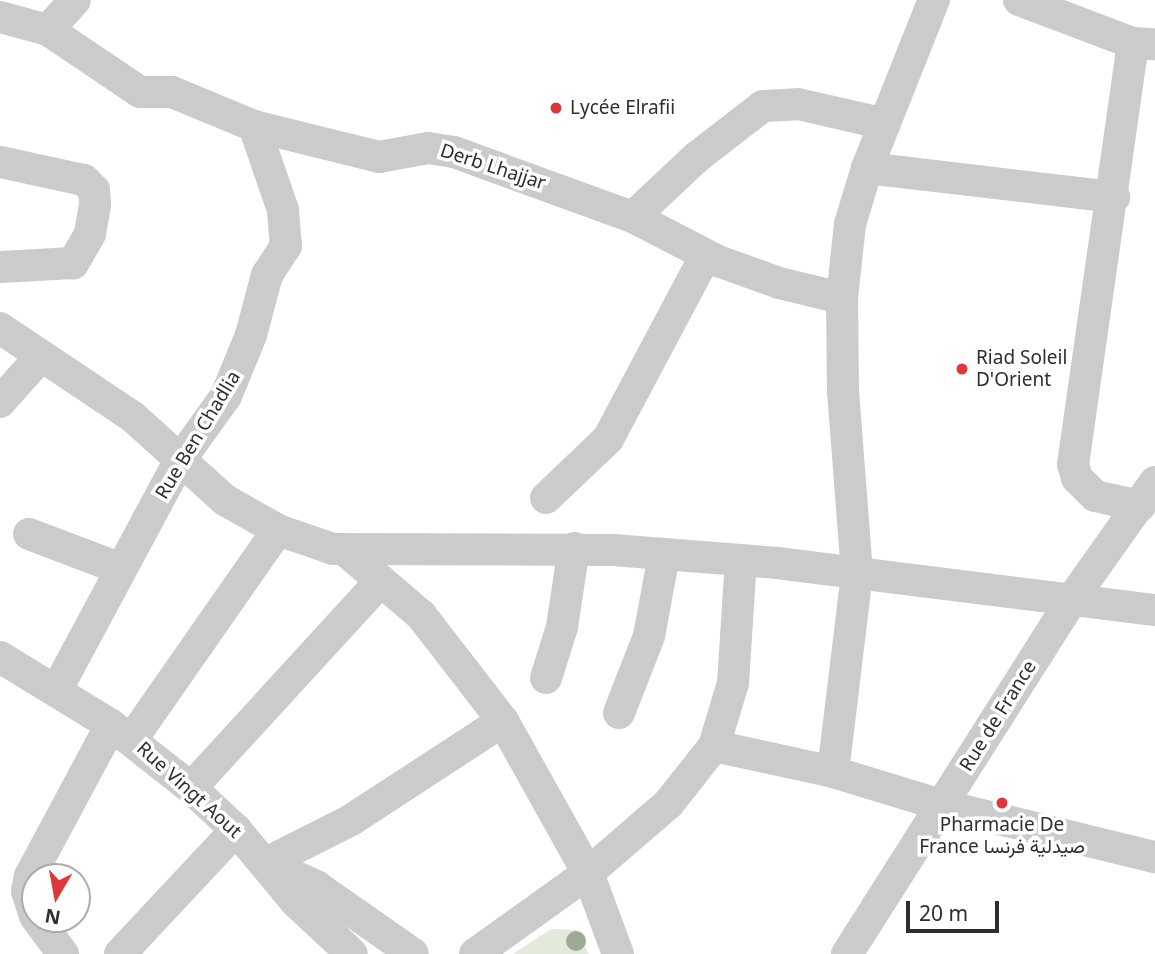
<!DOCTYPE html>
<html>
<head>
<meta charset="utf-8">
<style>
  body { margin:0 }
  #map { position:relative; width:1155px; height:954px; overflow:hidden; background:#fff; font-family:"Noto Sans",Vazirmatn,sans-serif }
  div>[style] { position:absolute }
  .green>* { inset:0; background:#e3eadc }
  .minor>* { height:32px; margin:-16px; padding:0 16px; transform-origin:16px; border-radius:16px; background:#cbcbcb }
  .trees>* { width:20px; height:20px; margin:-10px; border-radius:50%; background:#9eab94 }
  .dots>* { width:19px; height:19px; translate:-50% -50%; box-sizing:border-box; border:4px solid #fff; border-radius:50% }
  span { translate:-50% -50%; white-space:nowrap; text-align:center; line-height:1.15; -webkit-text-stroke:7px #fff; paint-order:stroke }
  .poi-label { font-size:19px; color:#2e2e2e }
  .left { translate:0 -50%; text-align:left }
  .street-label { font-size:19px; color:#2e2e2e }
  .north { position:absolute; left:21px; top:863px; width:70px; height:70px; box-sizing:border-box; background:#fff; border:2px solid #ababab; border-radius:50%; rotate:190deg; font-size:19px; font-weight:700; line-height:28px; text-align:center; color:#2e2e2e }
  .north::after { content:''; display:block; margin:auto; width:24px; height:32px; background:#dc383c; clip-path:polygon(50% 0,100% 100%,50% 72%,0 100%) }
  .scale { position:absolute; left:906px; top:901px; width:93px; height:32px; box-sizing:border-box; border:4px solid #2e2e2e; border-top:0; padding-left:9px; font-size:21px; line-height:24px; white-space:nowrap; color:#2e2e2e; -webkit-text-stroke:5px #fff; paint-order:stroke }
</style>
</head>
<body>
<div id="map">
  <div class="green">
    <div style="clip-path:polygon(551px 929px,576px 930px,589px 954px,513px 954px)"></div>
  </div>
  <div class="minor">
    <div style="left:1019px;top:0;width:122px;rotate:20.7deg"></div>
    <div style="left:1133px;top:43px;width:22px;rotate:3deg"></div>
    <div style="left:0;top:17px;width:50px;rotate:15.2deg"></div>
    <div style="left:48px;top:30px;width:111px;rotate:34deg"></div>
    <div style="left:140px;top:92px;width:32px"></div>
    <div style="left:172px;top:92px;width:89px;rotate:22.5deg"></div>
    <div style="left:254px;top:126px;width:129px;rotate:13.9deg"></div>
    <div style="left:379px;top:157px;width:50px;rotate:-10.4deg"></div>
    <div style="left:428px;top:148px;width:26px;rotate:9deg"></div>
    <div style="left:454px;top:152px;width:190px;rotate:20deg"></div>
    <div style="left:633px;top:217px;width:88px;rotate:-43.2deg"></div>
    <div style="left:697px;top:157px;width:83px;rotate:-37.7deg"></div>
    <div style="left:763px;top:106px;width:35px;rotate:-3deg"></div>
    <div style="left:798px;top:104px;width:89px;rotate:12.9deg"></div>
    <div style="left:48px;top:30px;width:40px;rotate:-48deg"></div>
    <div style="left:1133px;top:43px;width:425px;rotate:98.1deg"></div>
    <div style="left:1073px;top:464px;width:15px;rotate:74deg"></div>
    <div style="left:1077px;top:478px;width:25px;rotate:45deg"></div>
    <div style="left:1095px;top:496px;width:46px;rotate:12.5deg"></div>
    <div style="left:0;top:162px;width:86px;rotate:12.1deg"></div>
    <div style="left:84px;top:180px;width:14px;rotate:45deg"></div>
    <div style="left:94px;top:190px;width:15px;rotate:86deg"></div>
    <div style="left:95px;top:205px;width:29px;rotate:100deg"></div>
    <div style="left:90px;top:234px;width:34px;rotate:120deg"></div>
    <div style="left:73px;top:263px;width:73px;rotate:176.9deg"></div>
    <div style="left:867px;top:168px;width:249px;rotate:6.7deg"></div>
    <div style="left:633px;top:217px;width:96px;rotate:27.4deg"></div>
    <div style="left:718px;top:261px;width:65px;rotate:19.8deg"></div>
    <div style="left:779px;top:283px;width:65px;rotate:13.4deg"></div>
    <div style="left:0;top:328px;width:160px;rotate:33.8deg"></div>
    <div style="left:133px;top:417px;width:124px;rotate:42.1deg"></div>
    <div style="left:225px;top:500px;width:61px;rotate:29.5deg"></div>
    <div style="left:278px;top:530px;width:58px;rotate:19.1deg"></div>
    <div style="left:333px;top:549px;width:280px;rotate:0.2deg"></div>
    <div style="left:613px;top:550px;width:165px;rotate:4.5deg"></div>
    <div style="left:777px;top:563px;width:381px;rotate:7.1deg"></div>
    <div style="left:0;top:402px;width:59px;rotate:-48.4deg"></div>
    <div style="left:546px;top:498px;width:86px;rotate:-43.6deg"></div>
    <div style="left:608px;top:439px;width:208px;rotate:-62deg"></div>
    <div style="left:29px;top:534px;width:96px;rotate:20.7deg"></div>
    <div style="left:346px;top:551px;width:99px;rotate:40.5deg"></div>
    <div style="left:421px;top:615px;width:134px;rotate:52.3deg"></div>
    <div style="left:503px;top:721px;width:174px;rotate:60.8deg"></div>
    <div style="left:588px;top:873px;width:86px;rotate:69.7deg"></div>
    <div style="left:0;top:657px;width:130px;rotate:31.5deg"></div>
    <div style="left:111px;top:725px;width:102px;rotate:38.2deg"></div>
    <div style="left:191px;top:788px;width:62px;rotate:43deg"></div>
    <div style="left:236px;top:830px;width:94px;rotate:50.2deg"></div>
    <div style="left:296px;top:902px;width:76px;rotate:42.9deg"></div>
    <div style="left:546px;top:678px;width:53px;rotate:-72.6deg"></div>
    <div style="left:562px;top:627px;width:80px;rotate:-81.4deg"></div>
    <div style="left:56px;top:691px;width:262px;rotate:-61.8deg"></div>
    <div style="left:180px;top:460px;width:79px;rotate:-54.3deg"></div>
    <div style="left:226px;top:396px;width:66px;rotate:-67.7deg"></div>
    <div style="left:251px;top:335px;width:62px;rotate:-75.1deg"></div>
    <div style="left:267px;top:275px;width:35px;rotate:-57deg"></div>
    <div style="left:286px;top:246px;width:36px;rotate:-95deg"></div>
    <div style="left:283px;top:210px;width:89px;rotate:-109deg"></div>
    <div style="left:619px;top:713px;width:83px;rotate:-68.7deg"></div>
    <div style="left:649px;top:636px;width:82px;rotate:-79.5deg"></div>
    <div style="left:132px;top:739px;width:255px;rotate:-55.1deg"></div>
    <div style="left:714px;top:746px;width:122px;rotate:12.3deg"></div>
    <div style="left:833px;top:772px;width:113px;rotate:17deg"></div>
    <div style="left:941px;top:805px;width:220px;rotate:13.7deg"></div>
    <div style="left:833px;top:772px;width:200px;rotate:-83.1deg"></div>
    <div style="left:857px;top:573px;width:183px;rotate:-94.4deg"></div>
    <div style="left:843px;top:391px;width:93px;rotate:-90.6deg"></div>
    <div style="left:842px;top:298px;width:74px;rotate:-83.8deg"></div>
    <div style="left:850px;top:224px;width:59px;rotate:-73.1deg"></div>
    <div style="left:867px;top:168px;width:181px;rotate:-68.3deg"></div>
    <div style="left:191px;top:788px;width:281px;rotate:-47.5deg"></div>
    <div style="left:266px;top:863px;width:95px;rotate:-26.8deg"></div>
    <div style="left:351px;top:820px;width:181px;rotate:-33.1deg"></div>
    <div style="left:270px;top:865px;width:51px;rotate:24.5deg"></div>
    <div style="left:316px;top:886px;width:118px;rotate:35deg"></div>
    <div style="left:35px;top:916px;width:26px;rotate:-108deg"></div>
    <div style="left:27px;top:891px;width:15px;rotate:-79deg"></div>
    <div style="left:30px;top:876px;width:171px;rotate:-61.8deg"></div>
    <div style="left:37px;top:919px;width:44px;rotate:53.4deg"></div>
    <div style="left:120px;top:954px;width:170px;rotate:-46.9deg"></div>
    <div style="left:475px;top:954px;width:139px;rotate:-35.6deg"></div>
    <div style="left:588px;top:873px;width:107px;rotate:-40.8deg"></div>
    <div style="left:669px;top:803px;width:73px;rotate:-51.7deg"></div>
    <div style="left:714px;top:746px;width:66px;rotate:-73.2deg"></div>
    <div style="left:733px;top:683px;width:123px;rotate:-86.3deg"></div>
    <div style="left:847px;top:954px;width:417px;rotate:-57.6deg"></div>
    <div style="left:1070px;top:602px;width:147px;rotate:-54.7deg"></div>
  </div>
  <div class="trees">
    <div style="left:576px;top:941px"></div>
  </div>
  <div class="dots">
    <div style="left:556px;top:108px;background:#dc383c"></div>
    <div style="left:962px;top:369px;background:#dc383c"></div>
    <div style="left:1002px;top:803px;background:#dc383c"></div>
  </div>
  <div class="poi-label">
    <span class="left" style="left:570px;top:108px">Lycée Elrafii</span>
    <span class="left" style="left:976px;top:369px">Riad Soleil<br>D'Orient</span>
    <span style="left:1002px;top:836px">Pharmacie De<br>France صيدلية فرنسا</span>
  </div>
  <div class="street-label">
    <span style="left:493px;top:167px;rotate:18deg">Derb Lhajjar</span>
    <span style="left:198px;top:435px;rotate:-59deg">Rue Ben Chadlia</span>
    <span style="left:998px;top:716px;rotate:-58deg">Rue de France</span>
    <span style="left:189px;top:790px;rotate:42deg">Rue Vingt Aout</span>
  </div>
  <div class="north">N</div>
  <div class="scale">20 m</div>
</div>
</body>
</html>
